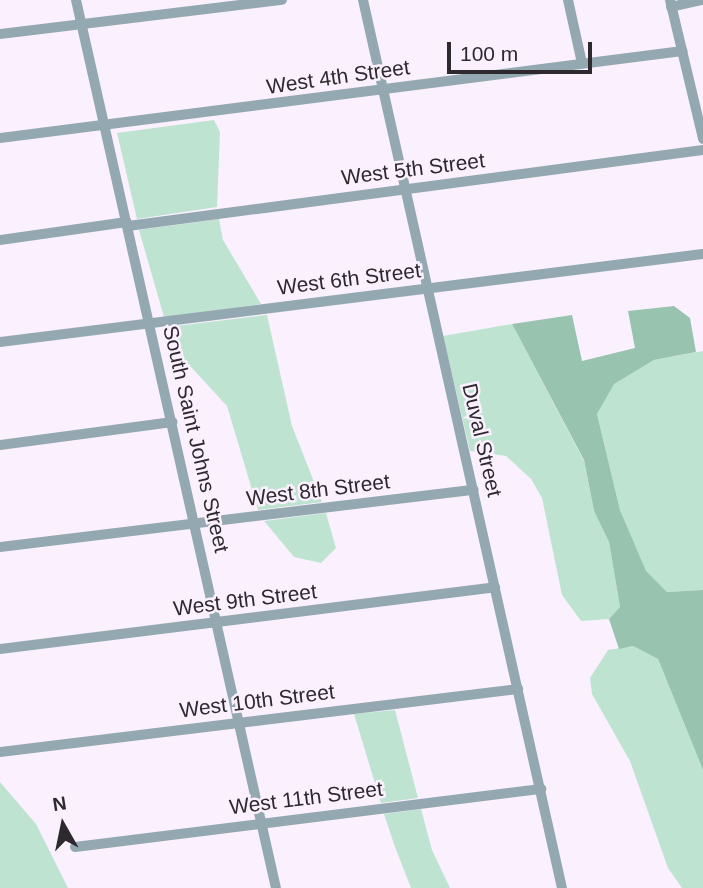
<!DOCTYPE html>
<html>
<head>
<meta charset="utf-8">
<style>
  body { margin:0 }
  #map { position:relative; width:703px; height:888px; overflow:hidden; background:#fbf1fe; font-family:Helvetica,sans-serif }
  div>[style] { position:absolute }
  .green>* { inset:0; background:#bee3d1 }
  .forest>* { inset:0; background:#98c4af }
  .street>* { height:10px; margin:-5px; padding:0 5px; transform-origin:5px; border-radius:5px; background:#94a8b1 }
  span { translate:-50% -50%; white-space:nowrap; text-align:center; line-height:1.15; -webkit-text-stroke:5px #fbf1fe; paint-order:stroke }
  .street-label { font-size:21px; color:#2e292f }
  .north { position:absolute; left:28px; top:790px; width:70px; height:70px; -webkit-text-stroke:5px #fbf1fe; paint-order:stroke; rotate:351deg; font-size:19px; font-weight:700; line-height:28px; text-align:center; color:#2e292f }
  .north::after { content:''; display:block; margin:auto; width:24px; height:32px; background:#2e292f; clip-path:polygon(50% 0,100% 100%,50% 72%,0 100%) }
  .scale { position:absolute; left:447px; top:42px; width:145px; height:32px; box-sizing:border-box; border:4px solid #2e292f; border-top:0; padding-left:9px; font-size:21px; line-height:24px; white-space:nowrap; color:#2e292f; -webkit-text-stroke:5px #fbf1fe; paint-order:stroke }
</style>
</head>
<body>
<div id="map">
  <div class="green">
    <div style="clip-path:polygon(214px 120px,220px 132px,217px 207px,137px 219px,117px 133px)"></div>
    <div style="clip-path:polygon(219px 219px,223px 240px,261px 304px,164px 317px,139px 230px)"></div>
    <div style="clip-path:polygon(267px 315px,292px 426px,322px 502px,258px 510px,227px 406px,179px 354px,168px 327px)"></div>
    <div style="clip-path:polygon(512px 324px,584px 461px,594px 511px,609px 542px,620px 607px,609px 619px,581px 621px,562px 595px,542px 498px,531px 479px,506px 456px,470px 451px,443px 336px)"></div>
    <div style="clip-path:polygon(703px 351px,703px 590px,667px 592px,646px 572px,620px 510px,597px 414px,613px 384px,654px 360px)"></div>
    <div style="clip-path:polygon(326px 513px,336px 548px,321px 563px,294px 557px,264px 521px)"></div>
    <div style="clip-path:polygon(633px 646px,658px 659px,703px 770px,703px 888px,682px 888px,668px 868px,630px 761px,592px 694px,590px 678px,608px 650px)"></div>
    <div style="clip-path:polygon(395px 710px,418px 798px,381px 803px,354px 714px)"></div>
    <div style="clip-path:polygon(0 782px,36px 824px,68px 888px,0 888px)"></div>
    <div style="clip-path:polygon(421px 809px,432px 850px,450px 888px,411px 888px,395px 847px,384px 814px)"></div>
  </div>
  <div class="forest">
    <div style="clip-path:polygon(674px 306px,690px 318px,696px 352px,654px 360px,614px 384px,597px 414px,620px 510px,646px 571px,667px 592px,703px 590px,703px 770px,658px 659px,633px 646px,619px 649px,609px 619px,620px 607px,609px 542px,594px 511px,584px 460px,512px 324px,572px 315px,582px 361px,635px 348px,628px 311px)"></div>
  </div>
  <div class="street">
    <div style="left:76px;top:0;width:910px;rotate:77.31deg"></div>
    <div style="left:363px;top:0;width:910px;rotate:77.37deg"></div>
    <div style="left:568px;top:0;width:65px;rotate:77.5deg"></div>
    <div style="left:670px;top:0;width:143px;rotate:76.6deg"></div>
    <div style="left:671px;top:7px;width:32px;rotate:-13deg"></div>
    <div style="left:0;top:34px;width:284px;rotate:-6.9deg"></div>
    <div style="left:0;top:138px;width:688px;rotate:-7.27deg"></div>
    <div style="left:128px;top:226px;width:580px;rotate:-7.53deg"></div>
    <div style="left:0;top:240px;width:128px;rotate:-8.1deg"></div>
    <div style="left:0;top:342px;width:708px;rotate:-7.14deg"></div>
    <div style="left:0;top:445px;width:174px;rotate:-7.6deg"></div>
    <div style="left:0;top:547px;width:477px;rotate:-6.9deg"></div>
    <div style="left:0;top:649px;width:499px;rotate:-7.1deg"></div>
    <div style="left:0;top:752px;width:522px;rotate:-6.93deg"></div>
    <div style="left:75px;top:847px;width:470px;rotate:-7.1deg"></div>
  </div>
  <div class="street-label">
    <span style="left:338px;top:77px;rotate:-8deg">West 4th Street</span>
    <span style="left:413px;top:169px;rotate:-7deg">West 5th Street</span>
    <span style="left:349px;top:279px;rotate:-7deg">West 6th Street</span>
    <span style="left:196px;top:439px;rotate:77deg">South Saint Johns Street</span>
    <span style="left:482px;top:440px;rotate:77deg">Duval Street</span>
    <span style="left:318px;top:490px;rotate:-7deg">West 8th Street</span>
    <span style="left:245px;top:600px;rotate:-7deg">West 9th Street</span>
    <span style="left:257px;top:701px;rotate:-7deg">West 10th Street</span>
    <span style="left:306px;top:798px;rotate:-7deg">West 11th Street</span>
  </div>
  <div class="north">N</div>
  <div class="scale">100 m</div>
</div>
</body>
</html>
